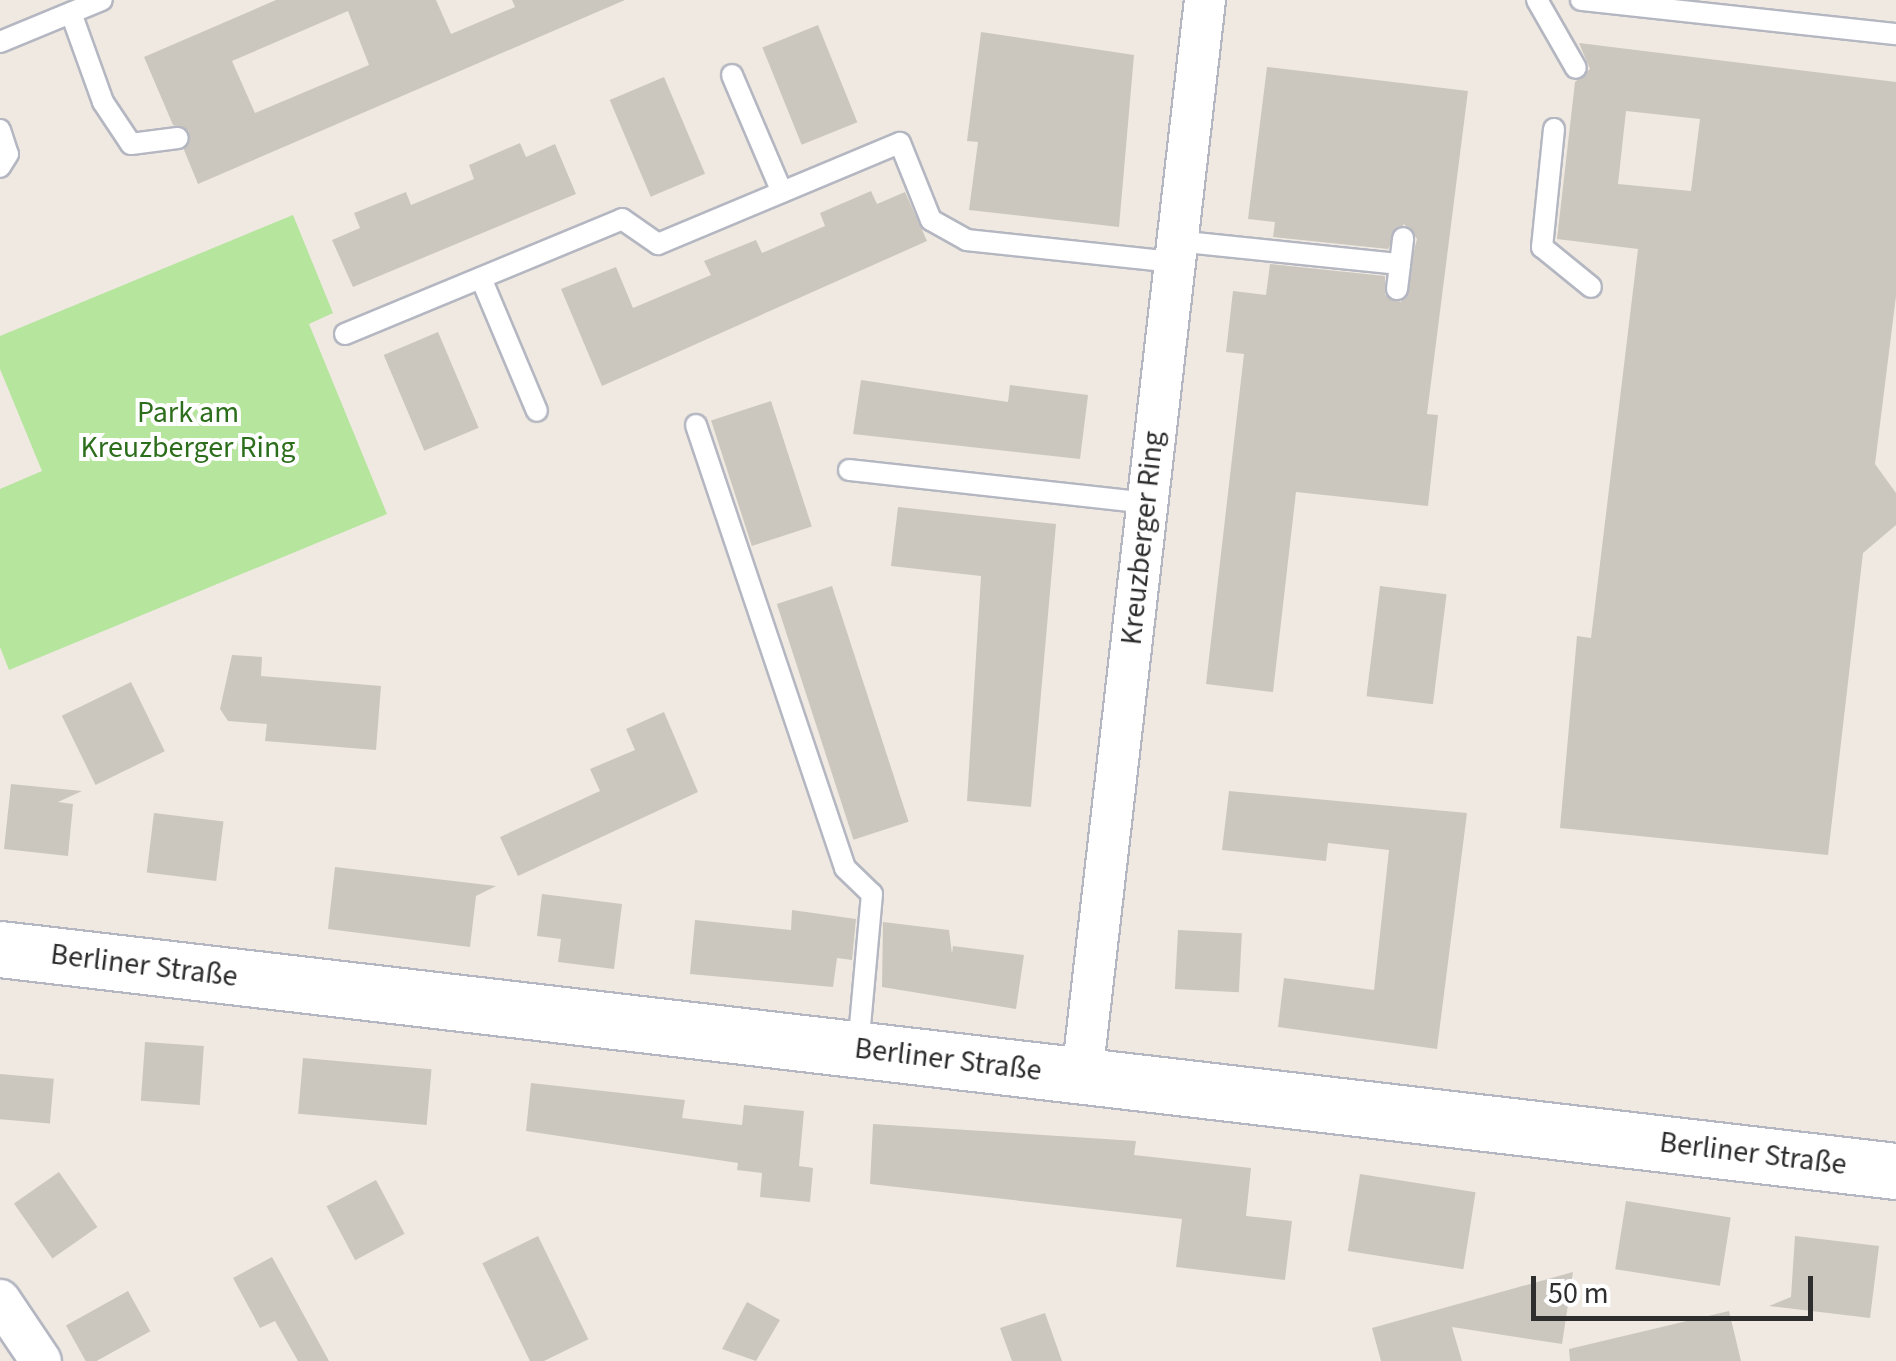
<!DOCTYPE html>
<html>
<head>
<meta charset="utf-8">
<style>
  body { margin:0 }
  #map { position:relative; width:1896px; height:1361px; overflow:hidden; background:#efe9e1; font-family:"Source Sans 3",sans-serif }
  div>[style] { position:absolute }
  .green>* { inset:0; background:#b6e59e }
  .building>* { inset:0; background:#cbc7bf; transform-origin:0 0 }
  .roads { filter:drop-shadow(2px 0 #b4b7c1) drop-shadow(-2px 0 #b4b7c1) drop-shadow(0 2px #b4b7c1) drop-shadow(0 -2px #b4b7c1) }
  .lane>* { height:20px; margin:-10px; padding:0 10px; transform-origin:10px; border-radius:10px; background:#fff }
  .street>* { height:40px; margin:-20px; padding:0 20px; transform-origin:20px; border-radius:20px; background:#fff }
  .secondary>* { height:55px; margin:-27.5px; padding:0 27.5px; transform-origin:27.5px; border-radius:27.5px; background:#fff }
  span { translate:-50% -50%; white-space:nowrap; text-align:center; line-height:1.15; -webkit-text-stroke:8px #fff; paint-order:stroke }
  .park-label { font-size:30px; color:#2c6e1b }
  .street-label { font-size:30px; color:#2e2e2e }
  .scale { position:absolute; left:1531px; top:1276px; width:282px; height:45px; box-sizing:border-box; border:5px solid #2e2e2e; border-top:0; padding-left:12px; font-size:30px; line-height:35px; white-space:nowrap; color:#2e2e2e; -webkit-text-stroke:8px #fff; paint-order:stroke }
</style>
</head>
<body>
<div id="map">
  <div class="green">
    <div style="clip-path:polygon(293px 215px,333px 313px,309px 324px,387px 514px,9px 670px,0 647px,0 489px,42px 471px,0 369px,0 336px)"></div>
  </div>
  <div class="building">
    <div style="clip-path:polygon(evenodd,276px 0,436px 0,451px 34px,515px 7px,512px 0,625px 0,198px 184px,184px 150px,189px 131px,173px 125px,144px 57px,276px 0,348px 11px,369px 65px,255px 113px,232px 61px,348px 11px)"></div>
    <div style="left:818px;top:25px;width:105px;height:60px;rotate:68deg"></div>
    <div style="clip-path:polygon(981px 32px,1134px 55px,1119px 227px,969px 210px,978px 142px,967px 141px)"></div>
    <div style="clip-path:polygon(evenodd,1579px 43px,1896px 82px,1896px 296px,1875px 464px,1896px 493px,1896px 525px,1863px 553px,1828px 855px,1560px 828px,1577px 636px,1591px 638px,1638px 249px,1557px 239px,1575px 82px,1590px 69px,1579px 43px,1626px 111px,1700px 119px,1691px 191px,1618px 184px,1626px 111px)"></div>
    <div style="clip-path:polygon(1267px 67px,1468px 91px,1427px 414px,1438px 415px,1428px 506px,1296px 492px,1273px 692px,1206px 684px,1244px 354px,1226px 352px,1233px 291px,1266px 295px,1270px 264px,1385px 276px,1385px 295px,1401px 302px,1417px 239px,1404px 224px,1388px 249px,1273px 237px,1275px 222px,1248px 219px)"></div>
    <div style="left:664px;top:77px;width:105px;height:59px;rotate:67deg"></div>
    <div style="clip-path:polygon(520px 143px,526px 157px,555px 144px,576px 194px,353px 287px,332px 240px,360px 228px,354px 213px,406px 192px,411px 205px,474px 179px,469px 165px)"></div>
    <div style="clip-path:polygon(871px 191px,877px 204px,905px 192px,927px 241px,602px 386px,561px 289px,616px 267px,633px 308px,711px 275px,704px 261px,756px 240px,762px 253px,825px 226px,820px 213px)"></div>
    <div style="left:438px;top:332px;width:104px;height:59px;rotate:67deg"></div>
    <div style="clip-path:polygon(861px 380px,1008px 402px,1010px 385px,1088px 395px,1080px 459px,853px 434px)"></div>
    <div style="left:771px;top:401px;width:132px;height:63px;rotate:72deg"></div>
    <div style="clip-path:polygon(898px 507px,1056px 524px,1031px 807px,967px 801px,981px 576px,891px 566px)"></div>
    <div style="left:832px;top:586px;width:248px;height:58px;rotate:72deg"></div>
    <div style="left:1380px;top:586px;width:67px;height:111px;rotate:7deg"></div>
    <div style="clip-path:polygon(232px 655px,262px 657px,261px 676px,381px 686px,376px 750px,265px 741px,267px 724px,228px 721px,220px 709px)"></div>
    <div style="left:131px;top:682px;width:77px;height:77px;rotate:64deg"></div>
    <div style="clip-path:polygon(664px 712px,698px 792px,518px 876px,500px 837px,600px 791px,590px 769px,635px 750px,626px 729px)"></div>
    <div style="clip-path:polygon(11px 784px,82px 791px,58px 802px,73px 804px,68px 856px,4px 849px)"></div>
    <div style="clip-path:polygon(1229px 791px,1467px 813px,1437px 1049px,1278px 1027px,1284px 978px,1374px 990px,1389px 850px,1328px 843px,1326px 861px,1222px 850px)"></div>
    <div style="left:154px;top:813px;width:70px;height:60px;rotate:7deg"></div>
    <div style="clip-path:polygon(335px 867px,496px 886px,476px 896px,470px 947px,328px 929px)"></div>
    <div style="clip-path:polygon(542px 894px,622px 904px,614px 969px,558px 962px,561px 939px,537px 936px)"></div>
    <div style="clip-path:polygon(792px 910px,856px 919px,852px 960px,837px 958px,833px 987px,690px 974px,695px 920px,791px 930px)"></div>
    <div style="clip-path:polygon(883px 922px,949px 930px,952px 954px,953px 946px,1024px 955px,1016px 1009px,882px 987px)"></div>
    <div style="left:1178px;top:930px;width:64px;height:59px;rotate:3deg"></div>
    <div style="left:145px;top:1042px;width:59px;height:59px;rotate:4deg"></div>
    <div style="left:303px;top:1058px;width:129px;height:56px;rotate:5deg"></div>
    <div style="left:0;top:1074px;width:54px;height:45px;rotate:5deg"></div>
    <div style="clip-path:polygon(531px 1083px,685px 1100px,682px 1118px,742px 1125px,744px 1105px,804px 1111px,799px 1166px,813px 1168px,810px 1202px,760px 1197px,762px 1173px,737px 1170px,738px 1163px,526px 1131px)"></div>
    <div style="clip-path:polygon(873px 1124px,1136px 1141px,1134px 1155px,1251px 1168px,1246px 1216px,1292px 1221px,1285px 1280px,1176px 1267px,1182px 1219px,870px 1184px)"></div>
    <div style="left:59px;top:1172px;width:67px;height:55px;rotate:55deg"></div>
    <div style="left:1360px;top:1174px;width:117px;height:78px;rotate:9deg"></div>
    <div style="left:376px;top:1180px;width:61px;height:56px;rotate:62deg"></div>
    <div style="left:1626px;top:1201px;width:106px;height:69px;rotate:9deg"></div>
    <div style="left:538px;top:1236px;width:115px;height:62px;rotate:64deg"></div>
    <div style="clip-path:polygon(1795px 1236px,1879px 1246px,1870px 1318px,1769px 1306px,1791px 1297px)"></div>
    <div style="clip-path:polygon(272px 1257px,329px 1361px,298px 1361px,275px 1321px,260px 1328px,233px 1278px)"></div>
    <div style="clip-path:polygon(1573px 1272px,1562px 1344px,1452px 1327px,1462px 1361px,1381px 1361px,1372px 1328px)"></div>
    <div style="left:128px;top:1291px;width:46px;height:71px;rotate:61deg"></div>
    <div style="clip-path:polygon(747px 1302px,780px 1320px,756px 1361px,722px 1349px)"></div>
    <div style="clip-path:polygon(1729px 1311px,1741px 1361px,1570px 1361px,1569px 1349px)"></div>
    <div style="clip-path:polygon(1045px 1313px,1062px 1361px,1012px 1361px,1000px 1328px)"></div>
  </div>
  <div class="roads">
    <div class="lane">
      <div style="left:1537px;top:0;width:78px;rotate:60.2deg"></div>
      <div style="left:1581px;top:0;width:317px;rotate:6.2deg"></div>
      <div style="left:71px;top:13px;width:95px;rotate:70.2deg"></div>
      <div style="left:103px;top:102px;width:50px;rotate:56.3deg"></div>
      <div style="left:131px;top:144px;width:47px;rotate:-7.3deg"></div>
      <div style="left:0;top:42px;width:110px;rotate:-22.4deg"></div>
      <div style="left:732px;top:75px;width:127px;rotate:66.9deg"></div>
      <div style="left:1554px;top:129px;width:119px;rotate:95.8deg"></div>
      <div style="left:1542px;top:247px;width:63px;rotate:39.2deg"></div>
      <div style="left:0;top:130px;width:25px;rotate:72deg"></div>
      <div style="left:8px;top:154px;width:15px;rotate:122deg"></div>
      <div style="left:1176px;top:241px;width:225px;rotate:5.9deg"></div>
      <div style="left:1400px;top:264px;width:26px;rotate:-83deg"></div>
      <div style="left:481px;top:278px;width:144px;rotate:67.2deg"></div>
      <div style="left:1397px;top:289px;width:25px;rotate:-83deg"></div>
      <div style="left:345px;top:334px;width:300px;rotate:-22.5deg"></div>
      <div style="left:622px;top:219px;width:44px;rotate:34.8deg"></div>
      <div style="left:658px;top:244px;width:262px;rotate:-22.7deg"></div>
      <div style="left:900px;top:143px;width:83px;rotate:68.1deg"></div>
      <div style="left:931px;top:220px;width:41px;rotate:29.1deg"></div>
      <div style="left:967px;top:240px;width:208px;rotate:6.1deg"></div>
      <div style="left:696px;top:425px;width:467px;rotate:71.4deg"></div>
      <div style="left:845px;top:868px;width:37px;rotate:44deg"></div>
      <div style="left:872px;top:894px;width:154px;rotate:95.2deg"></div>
      <div style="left:849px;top:470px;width:300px;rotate:6.3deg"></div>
    </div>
    <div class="street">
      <div style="left:1082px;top:1076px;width:1083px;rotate:-83.48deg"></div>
      <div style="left:0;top:1300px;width:73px;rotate:56.1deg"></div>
    </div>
    <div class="secondary">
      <div style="left:0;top:949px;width:1909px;rotate:6.68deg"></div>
    </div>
  </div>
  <div class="park-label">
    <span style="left:188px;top:430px">Park am<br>Kreuzberger Ring</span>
  </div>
  <div class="street-label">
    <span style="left:1143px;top:538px;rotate:-84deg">Kreuzberger Ring</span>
    <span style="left:144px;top:966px;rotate:7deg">Berliner Straße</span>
    <span style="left:948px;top:1060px;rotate:7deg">Berliner Straße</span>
    <span style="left:1753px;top:1154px;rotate:7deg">Berliner Straße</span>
  </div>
  <div class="scale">50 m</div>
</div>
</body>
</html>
